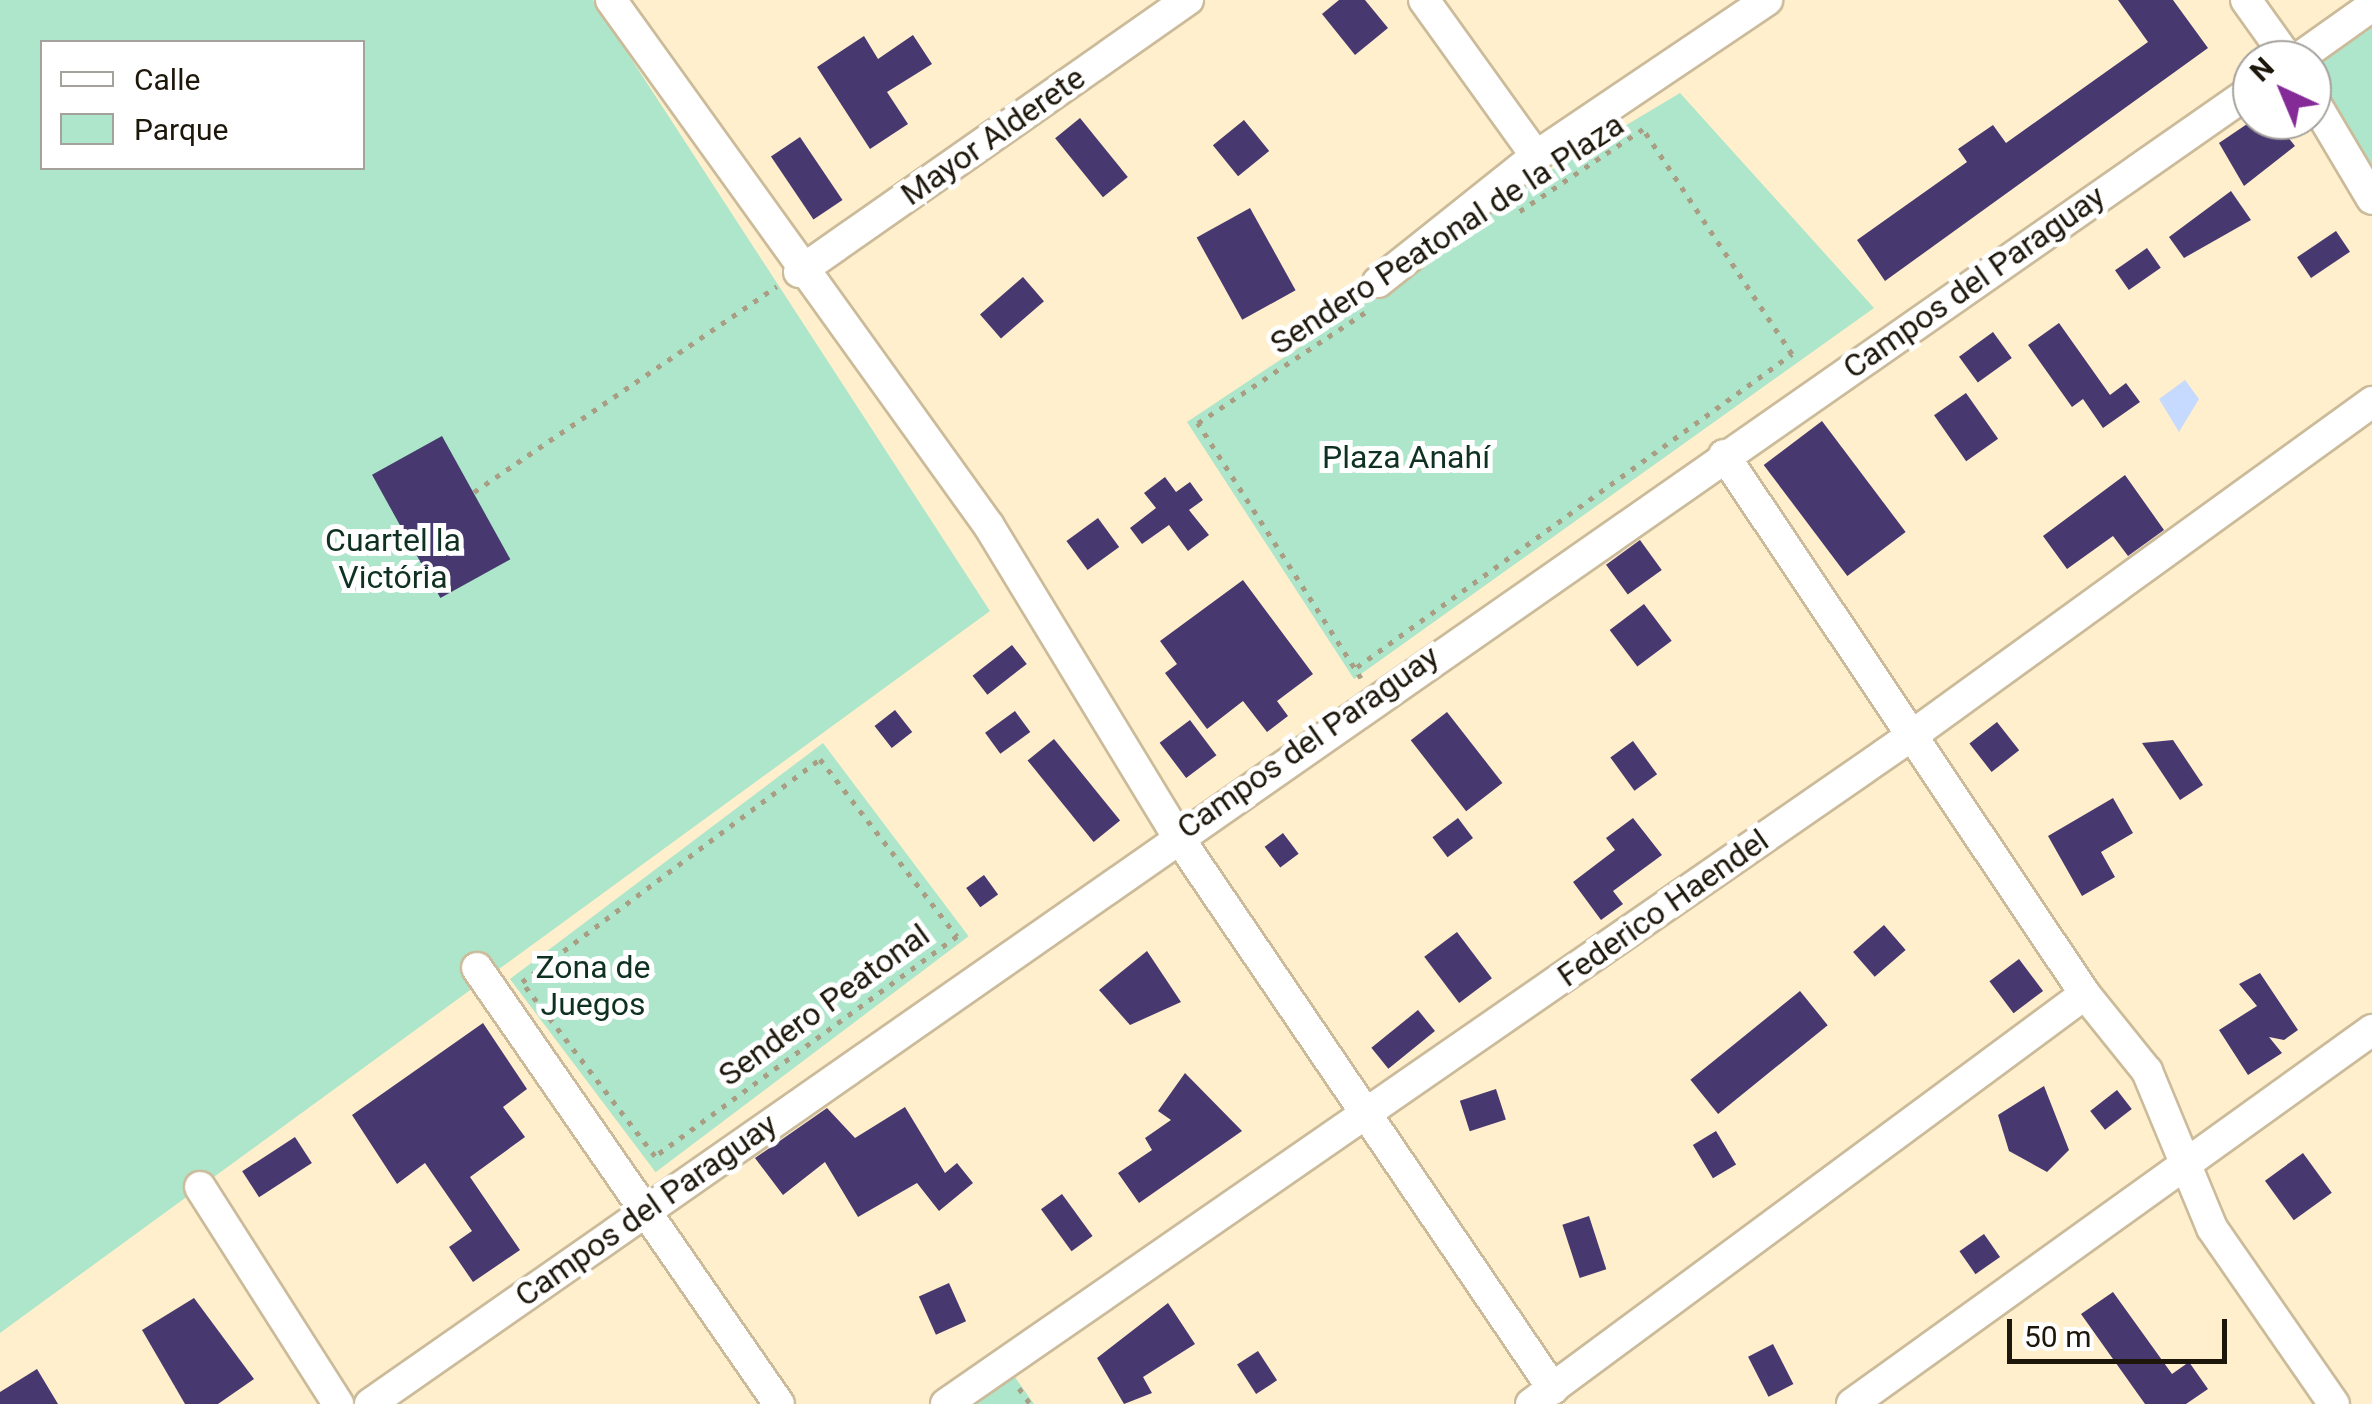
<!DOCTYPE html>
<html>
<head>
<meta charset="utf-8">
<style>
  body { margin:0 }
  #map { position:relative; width:2372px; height:1404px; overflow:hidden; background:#ffefcd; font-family:Roboto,sans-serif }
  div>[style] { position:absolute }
  .green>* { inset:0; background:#ade6ca; transform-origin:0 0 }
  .water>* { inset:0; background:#c5dafe }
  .building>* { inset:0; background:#473970; transform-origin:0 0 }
  .path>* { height:5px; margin-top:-2.5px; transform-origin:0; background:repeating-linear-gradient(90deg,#a99d83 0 5px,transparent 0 13px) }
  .roads { filter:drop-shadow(2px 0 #cbbb9a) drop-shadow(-2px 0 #cbbb9a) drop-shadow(0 2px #cbbb9a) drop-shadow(0 -2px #cbbb9a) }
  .street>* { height:30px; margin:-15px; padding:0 15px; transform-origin:15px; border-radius:15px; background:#fff }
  span { translate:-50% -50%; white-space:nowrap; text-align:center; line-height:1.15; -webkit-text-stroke:10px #fff; paint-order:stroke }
  .street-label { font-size:32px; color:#1d170b }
  .park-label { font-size:32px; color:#0e3122 }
  .legend { position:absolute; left:40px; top:40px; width:325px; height:130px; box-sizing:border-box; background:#fff; border:2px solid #a5a29d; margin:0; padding:12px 18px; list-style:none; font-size:30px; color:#1d170b }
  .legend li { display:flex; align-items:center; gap:20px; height:50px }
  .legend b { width:50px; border:2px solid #a5a29d }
  .north { position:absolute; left:2232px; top:40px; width:100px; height:100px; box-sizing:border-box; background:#fff; border:2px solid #a5a29d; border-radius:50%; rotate:316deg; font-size:28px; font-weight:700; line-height:40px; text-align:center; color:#1d170b }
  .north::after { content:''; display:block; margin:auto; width:35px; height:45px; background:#842b97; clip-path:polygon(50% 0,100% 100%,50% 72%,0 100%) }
  .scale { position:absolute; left:2007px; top:1319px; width:220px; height:45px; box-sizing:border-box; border:5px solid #1d170b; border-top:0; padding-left:12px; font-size:30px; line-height:35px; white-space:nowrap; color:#1d170b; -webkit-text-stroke:8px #fff; paint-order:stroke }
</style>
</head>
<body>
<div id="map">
  <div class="green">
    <div style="clip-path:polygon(evenodd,0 0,593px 0,990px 611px,0 1333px,0 0,42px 42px,362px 42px,362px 168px,42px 168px,42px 42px)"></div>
    <div style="clip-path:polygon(2372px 15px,2372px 173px,2312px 86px,2312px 60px)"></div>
    <div style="clip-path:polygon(1680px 93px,1874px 308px,1354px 679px,1187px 422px,1469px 234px,1496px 203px)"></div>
    <div style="left:823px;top:743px;width:242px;height:392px;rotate:53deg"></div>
    <div style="clip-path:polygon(1012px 1373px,1034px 1404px,966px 1404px)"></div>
  </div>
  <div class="water">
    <div style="clip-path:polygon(2185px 380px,2199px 399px,2179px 432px,2159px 399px)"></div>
  </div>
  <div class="building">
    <div style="clip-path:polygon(1339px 0,1365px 0,1388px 28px,1355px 55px,1322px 14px)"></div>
    <div style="clip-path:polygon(2118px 0,2173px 0,2208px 48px,1885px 281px,1857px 240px,1967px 162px,1958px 149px,1993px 125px,2006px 143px,2148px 42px)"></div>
    <div style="clip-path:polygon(913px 35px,932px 64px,887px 92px,908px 124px,870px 149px,817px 67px,864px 36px,878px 59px)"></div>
    <div style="left:1080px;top:118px;width:76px;height:32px;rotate:51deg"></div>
    <div style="left:1244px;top:120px;width:40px;height:40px;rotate:51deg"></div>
    <div style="clip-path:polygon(2253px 120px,2274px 120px,2295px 146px,2244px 186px,2219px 143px)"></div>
    <div style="left:800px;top:137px;width:76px;height:35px;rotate:56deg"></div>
    <div style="clip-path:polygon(2231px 191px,2251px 220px,2184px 258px,2169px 237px)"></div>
    <div style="left:1250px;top:208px;width:94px;height:61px;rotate:61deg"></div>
    <div style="left:2336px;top:231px;width:25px;height:47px;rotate:56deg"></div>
    <div style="left:2147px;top:248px;width:24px;height:39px;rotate:55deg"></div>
    <div style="left:1023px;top:277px;width:32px;height:57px;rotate:49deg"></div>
    <div style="clip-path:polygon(2059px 323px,2110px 395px,2126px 383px,2140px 402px,2103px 428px,2083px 399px,2072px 407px,2028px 345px)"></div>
    <div style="left:1993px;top:332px;width:32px;height:42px;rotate:54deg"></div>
    <div style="left:1966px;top:393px;width:56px;height:39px;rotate:55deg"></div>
    <div style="left:1822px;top:421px;width:139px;height:73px;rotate:53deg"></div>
    <div style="left:442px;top:436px;width:141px;height:80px;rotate:61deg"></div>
    <div style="clip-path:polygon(2125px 475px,2164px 530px,2128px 556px,2113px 536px,2067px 569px,2043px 536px)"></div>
    <div style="clip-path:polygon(1165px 477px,1176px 492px,1190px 482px,1203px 500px,1189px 510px,1209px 535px,1188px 551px,1169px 525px,1142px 544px,1130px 528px,1156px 508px,1144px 493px)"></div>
    <div style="left:1098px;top:518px;width:36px;height:39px;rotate:54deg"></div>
    <div style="left:1640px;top:540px;width:37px;height:42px;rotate:54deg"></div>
    <div style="clip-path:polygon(1243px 580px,1313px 674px,1277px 701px,1288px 716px,1267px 732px,1243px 701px,1207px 729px,1165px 673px,1177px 664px,1160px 641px)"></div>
    <div style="left:1644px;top:604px;width:46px;height:43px;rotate:53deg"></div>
    <div style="left:1012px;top:645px;width:24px;height:50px;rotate:52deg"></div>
    <div style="left:895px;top:710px;width:28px;height:26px;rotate:52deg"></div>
    <div style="left:1015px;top:711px;width:26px;height:37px;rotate:54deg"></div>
    <div style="left:1447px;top:712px;width:90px;height:46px;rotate:52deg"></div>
    <div style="left:1190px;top:720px;width:44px;height:38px;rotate:53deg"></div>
    <div style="left:1997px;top:722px;width:36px;height:35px;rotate:52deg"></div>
    <div style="left:1054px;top:739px;width:105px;height:34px;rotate:51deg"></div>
    <div style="clip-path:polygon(2173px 740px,2203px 785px,2180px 800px,2142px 743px)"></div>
    <div style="left:1633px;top:741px;width:41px;height:28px;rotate:54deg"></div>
    <div style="clip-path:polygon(2113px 798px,2133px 833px,2101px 852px,2115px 877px,2082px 896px,2048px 836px)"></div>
    <div style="left:1458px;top:818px;width:25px;height:32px;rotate:53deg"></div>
    <div style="clip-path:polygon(1633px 818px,1662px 855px,1613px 891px,1623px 904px,1601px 920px,1573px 882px,1615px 850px,1606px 838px)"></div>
    <div style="left:1283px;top:833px;width:26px;height:23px;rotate:53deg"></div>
    <div style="left:984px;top:875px;width:24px;height:22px;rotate:54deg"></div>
    <div style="left:1884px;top:925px;width:33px;height:41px;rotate:49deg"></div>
    <div style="left:1457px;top:932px;width:58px;height:41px;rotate:53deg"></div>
    <div style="clip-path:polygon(1147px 951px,1181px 1002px,1130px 1025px,1099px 990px)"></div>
    <div style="left:2019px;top:959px;width:40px;height:37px;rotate:53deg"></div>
    <div style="clip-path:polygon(2260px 973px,2298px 1030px,2284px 1040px,2269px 1037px,2282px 1053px,2248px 1075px,2219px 1030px,2257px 1006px,2239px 984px)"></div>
    <div style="left:1800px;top:991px;width:44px;height:141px;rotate:51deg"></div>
    <div style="left:1418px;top:1010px;width:27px;height:60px;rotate:51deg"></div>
    <div style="clip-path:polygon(483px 1023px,527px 1089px,503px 1107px,525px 1137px,470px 1177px,520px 1250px,473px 1282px,449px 1247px,472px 1231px,425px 1163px,397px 1184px,352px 1115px)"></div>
    <div style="clip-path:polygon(1185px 1073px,1242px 1131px,1139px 1203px,1118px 1173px,1152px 1150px,1145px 1138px,1171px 1120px,1158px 1111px)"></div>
    <div style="clip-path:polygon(2044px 1086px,2069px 1150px,2047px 1172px,2009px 1151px,1998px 1115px)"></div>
    <div style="left:1496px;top:1089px;width:32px;height:38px;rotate:72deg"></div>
    <div style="left:2117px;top:1090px;width:24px;height:34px;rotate:52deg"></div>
    <div style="clip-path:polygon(905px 1107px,945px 1173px,957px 1163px,973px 1183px,939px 1211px,917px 1183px,858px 1217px,825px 1162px,783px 1195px,755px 1158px,827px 1108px,855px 1138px)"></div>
    <div style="left:1716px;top:1131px;width:39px;height:27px;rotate:59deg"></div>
    <div style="left:295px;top:1137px;width:31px;height:63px;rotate:57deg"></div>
    <div style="left:2303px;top:1153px;width:49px;height:47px;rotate:54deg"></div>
    <div style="left:1062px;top:1194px;width:52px;height:26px;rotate:54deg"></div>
    <div style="left:1589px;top:1216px;width:56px;height:28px;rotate:72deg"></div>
    <div style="left:1984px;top:1234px;width:28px;height:30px;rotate:55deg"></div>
    <div style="left:949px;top:1283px;width:42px;height:33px;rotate:66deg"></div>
    <div style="clip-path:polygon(2113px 1292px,2172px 1374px,2189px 1362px,2208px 1389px,2186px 1404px,2145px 1404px,2081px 1314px)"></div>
    <div style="clip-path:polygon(194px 1298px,254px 1379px,218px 1404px,185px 1404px,142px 1330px)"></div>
    <div style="clip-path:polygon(1168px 1303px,1195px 1344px,1143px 1377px,1152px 1393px,1124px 1404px,1097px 1358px)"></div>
    <div style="left:1773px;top:1344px;width:45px;height:28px;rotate:63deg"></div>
    <div style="left:1258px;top:1351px;width:35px;height:25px;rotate:57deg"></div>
    <div style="clip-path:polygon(37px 1369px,58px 1404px,0 1404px,0 1392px)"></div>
  </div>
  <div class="path">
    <div style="left:474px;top:492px;width:366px;rotate:-34.2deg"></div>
    <div style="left:1357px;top:667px;width:536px;rotate:-35.74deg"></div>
    <div style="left:1792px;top:354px;width:270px;rotate:-123.5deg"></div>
    <div style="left:1643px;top:129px;width:151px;rotate:146.3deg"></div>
    <div style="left:1361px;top:678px;width:303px;rotate:-122.6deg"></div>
    <div style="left:1198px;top:423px;width:206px;rotate:-33.5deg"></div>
    <div style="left:820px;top:759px;width:224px;rotate:52.3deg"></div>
    <div style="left:957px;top:936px;width:374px;rotate:143.9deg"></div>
    <div style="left:655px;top:1156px;width:219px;rotate:-127.4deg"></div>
    <div style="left:522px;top:982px;width:372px;rotate:-36.8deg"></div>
    <div style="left:1019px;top:1388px;width:19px;rotate:55deg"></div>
  </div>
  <div class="roads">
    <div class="street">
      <div style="left:611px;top:0;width:648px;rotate:54.3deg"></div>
      <div style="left:989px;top:526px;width:360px;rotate:58.7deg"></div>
      <div style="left:1176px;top:834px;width:671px;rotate:55.81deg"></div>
      <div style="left:1424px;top:0;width:192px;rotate:54.3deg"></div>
      <div style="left:2246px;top:0;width:74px;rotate:54.4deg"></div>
      <div style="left:2296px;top:60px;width:93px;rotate:-35.4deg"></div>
      <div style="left:2312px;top:98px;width:117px;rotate:59.3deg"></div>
      <div style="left:799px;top:272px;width:475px;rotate:-35deg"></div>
      <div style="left:1378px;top:282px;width:202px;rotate:-38.6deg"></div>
      <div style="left:1536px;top:156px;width:279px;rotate:-34deg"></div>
      <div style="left:1724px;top:455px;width:649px;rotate:56.19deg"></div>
      <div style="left:2085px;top:994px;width:99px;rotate:51.2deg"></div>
      <div style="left:2147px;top:1071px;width:170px;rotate:67.5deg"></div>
      <div style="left:2212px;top:1228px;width:214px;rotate:55.3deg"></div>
      <div style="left:477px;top:968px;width:530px;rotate:55.29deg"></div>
      <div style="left:200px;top:1187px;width:257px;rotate:57.5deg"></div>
      <div style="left:370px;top:1404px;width:2295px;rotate:-34.92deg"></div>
      <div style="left:946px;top:1404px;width:1177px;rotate:-34.69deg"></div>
      <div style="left:1914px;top:734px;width:566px;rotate:-35.94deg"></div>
      <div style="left:1531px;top:1404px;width:689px;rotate:-36.5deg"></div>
      <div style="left:1852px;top:1404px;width:641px;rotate:-35.72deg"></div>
    </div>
  </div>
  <div class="street-label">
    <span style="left:993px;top:136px;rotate:-35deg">Mayor Alderete</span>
    <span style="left:1447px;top:234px;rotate:-33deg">Sendero Peatonal de la Plaza</span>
    <span style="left:1974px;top:282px;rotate:-35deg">Campos del Paraguay</span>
    <span style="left:1308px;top:742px;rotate:-35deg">Campos del Paraguay</span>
    <span style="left:1663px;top:908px;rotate:-35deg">Federico Haendel</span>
    <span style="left:824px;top:1005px;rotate:-36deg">Sendero Peatonal</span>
    <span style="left:646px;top:1210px;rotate:-35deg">Campos del Paraguay</span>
  </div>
  <div class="park-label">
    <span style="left:1406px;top:457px">Plaza Anahí</span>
    <span style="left:393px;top:559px">Cuartel la<br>Victória</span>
    <span style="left:593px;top:986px">Zona de<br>Juegos</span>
  </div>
  <ul class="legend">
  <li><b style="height:12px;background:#fff"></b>Calle</li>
  <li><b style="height:28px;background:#ade6ca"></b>Parque</li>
  </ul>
  <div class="north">N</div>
  <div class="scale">50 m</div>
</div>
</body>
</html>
